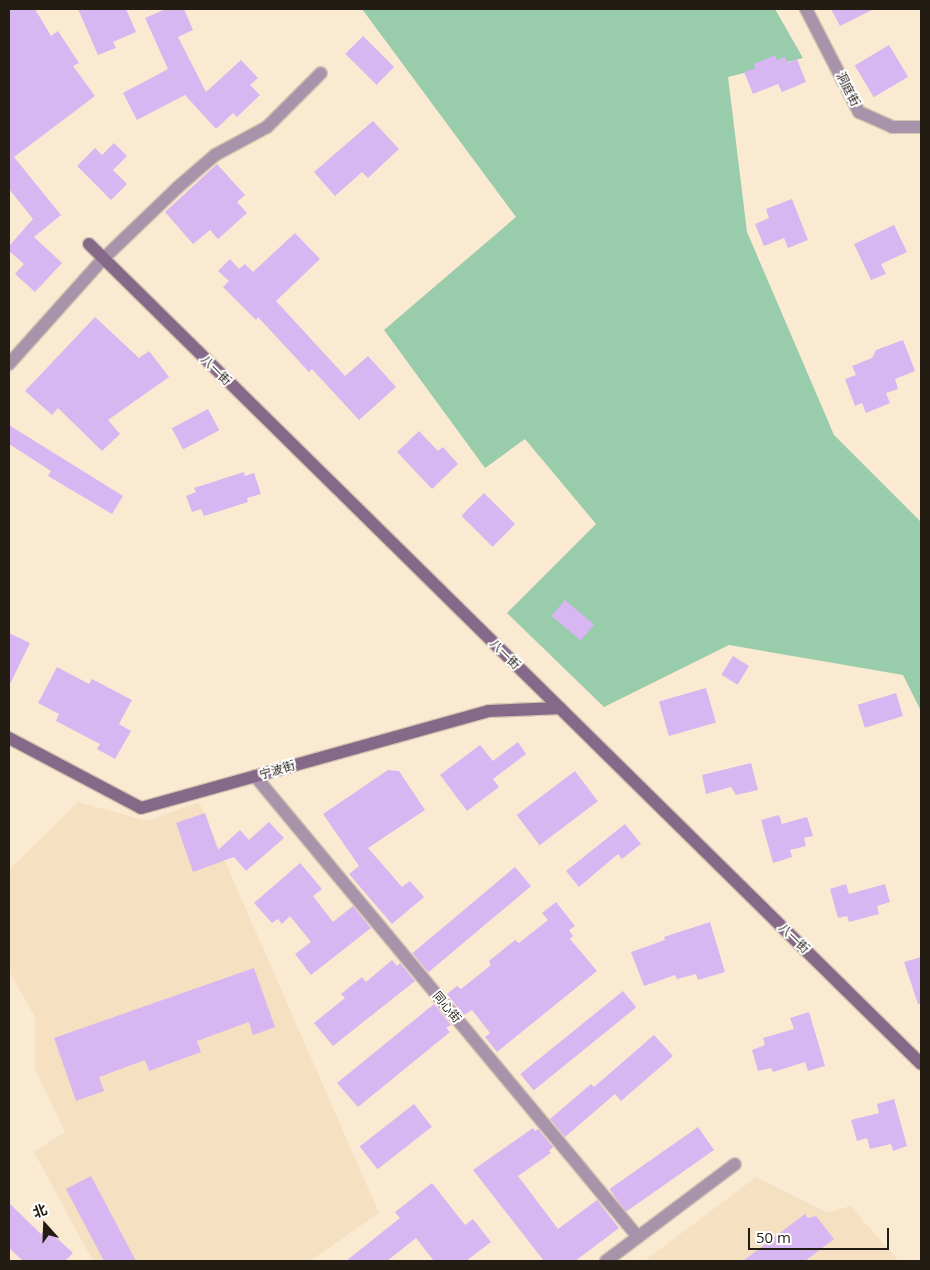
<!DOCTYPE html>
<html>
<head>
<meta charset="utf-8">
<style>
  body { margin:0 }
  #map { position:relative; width:930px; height:1270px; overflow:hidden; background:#fbead2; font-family:"Open Sans","Noto Sans SC",sans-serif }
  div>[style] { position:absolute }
  .built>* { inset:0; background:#f5e0c1 }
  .green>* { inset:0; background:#98ccab }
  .building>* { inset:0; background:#d8b6f1; transform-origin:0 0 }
  .roads { filter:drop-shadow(1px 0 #d4c5b0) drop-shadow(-1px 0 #d4c5b0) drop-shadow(0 1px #d4c5b0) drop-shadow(0 -1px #d4c5b0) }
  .street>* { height:12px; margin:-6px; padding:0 6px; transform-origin:6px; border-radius:6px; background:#a894aa }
  .secondary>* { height:12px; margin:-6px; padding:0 6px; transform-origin:6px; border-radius:6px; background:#866989 }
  span { translate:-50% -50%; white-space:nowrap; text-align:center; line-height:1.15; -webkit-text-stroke:4px #fff; paint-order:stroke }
  .street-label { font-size:12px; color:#221c13 }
  .frame { position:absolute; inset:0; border:10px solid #221c13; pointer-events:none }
  .north { position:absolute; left:20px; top:1200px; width:50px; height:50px; -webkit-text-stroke:4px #fff; paint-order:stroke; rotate:340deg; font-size:14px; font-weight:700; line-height:20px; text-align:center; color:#221c13 }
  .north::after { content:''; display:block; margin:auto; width:18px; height:22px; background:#221c13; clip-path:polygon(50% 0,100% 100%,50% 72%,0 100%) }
  .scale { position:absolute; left:748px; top:1228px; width:141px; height:22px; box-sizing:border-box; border:2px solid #221c13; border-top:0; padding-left:6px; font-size:15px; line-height:18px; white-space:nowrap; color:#221c13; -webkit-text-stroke:4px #fff; paint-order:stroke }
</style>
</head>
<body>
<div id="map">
  <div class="built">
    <div style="clip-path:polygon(78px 802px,147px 821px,199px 802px,379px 1213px,310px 1261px,93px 1261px,34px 1152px,65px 1132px,35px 1069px,35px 1017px,9px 971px,9px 870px)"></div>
    <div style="clip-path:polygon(756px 1177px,828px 1213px,850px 1206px,899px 1261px,644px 1261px)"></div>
  </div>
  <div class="green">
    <div style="clip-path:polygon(362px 9px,775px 9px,803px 58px,728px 77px,747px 232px,834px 435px,921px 522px,921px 711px,903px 675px,729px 645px,604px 707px,507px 613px,596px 524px,525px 439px,485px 468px,384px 330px,516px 217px)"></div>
  </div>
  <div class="building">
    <div style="clip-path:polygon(9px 9px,35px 9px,51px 36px,58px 31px,79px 63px,73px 66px,95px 96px,14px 157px,61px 215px,34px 237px,62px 263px,35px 292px,15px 274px,24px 264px,9px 251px,9px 246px,33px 219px,9px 189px)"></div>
    <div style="clip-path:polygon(78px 9px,126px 9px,136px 32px,113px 42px,116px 48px,98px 55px)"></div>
    <div style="clip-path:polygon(166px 9px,184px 9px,193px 30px,178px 37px,206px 92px,241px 60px,258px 78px,250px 85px,260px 95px,237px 117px,233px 113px,216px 129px,185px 95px,137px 120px,123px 93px,168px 69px,145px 18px)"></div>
    <div style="clip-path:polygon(831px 9px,874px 9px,840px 26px)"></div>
    <div style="left:363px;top:36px;width:44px;height:25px;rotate:45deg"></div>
    <div style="left:889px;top:45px;width:37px;height:40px;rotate:59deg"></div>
    <div style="clip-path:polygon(775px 55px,777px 60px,785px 57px,788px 63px,797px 59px,806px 82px,782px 92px,778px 84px,753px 94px,744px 72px,755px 68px,754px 64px)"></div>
    <div style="clip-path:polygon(373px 121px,399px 149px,368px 178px,362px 172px,335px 196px,314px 172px)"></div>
    <div style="clip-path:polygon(114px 143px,127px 156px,113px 170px,127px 184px,111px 200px,77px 166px,95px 148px,102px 155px)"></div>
    <div style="clip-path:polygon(217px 164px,245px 195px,237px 202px,247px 213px,218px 239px,210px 230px,193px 244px,165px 212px)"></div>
    <div style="clip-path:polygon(792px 199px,808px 240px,788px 248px,784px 238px,764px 246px,755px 224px,769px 218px,766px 209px)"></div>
    <div style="clip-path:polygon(894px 225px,907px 252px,881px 264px,886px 274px,871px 280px,854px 244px)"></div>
    <div style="clip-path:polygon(295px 233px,320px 259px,276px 301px,345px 376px,368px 356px,396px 387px,359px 420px,312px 369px,309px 372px,258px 317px,256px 320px,223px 287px,229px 281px,218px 271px,230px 259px,239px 269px,245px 264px,253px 272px)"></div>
    <div style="clip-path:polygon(95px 317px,139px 358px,149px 351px,169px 377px,108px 420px,120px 434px,102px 451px,58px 408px,52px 415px,25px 391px)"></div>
    <div style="clip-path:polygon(903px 340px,915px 371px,895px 379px,898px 389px,886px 393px,890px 403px,866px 413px,862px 403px,855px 406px,845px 379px,856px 375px,852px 366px,872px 358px,876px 350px)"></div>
    <div style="left:208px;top:409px;width:24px;height:41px;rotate:62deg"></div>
    <div style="clip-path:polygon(9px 425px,123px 496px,112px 514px,48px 476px,51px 471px,9px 444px)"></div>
    <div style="clip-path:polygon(419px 431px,438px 451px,443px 447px,458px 464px,432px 489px,397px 452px)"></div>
    <div style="clip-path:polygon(244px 472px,245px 476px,254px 473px,261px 494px,247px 498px,248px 502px,204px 516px,201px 509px,192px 512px,186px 496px,196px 492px,194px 488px)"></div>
    <div style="left:484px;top:493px;width:44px;height:32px;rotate:45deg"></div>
    <div style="left:565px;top:600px;width:38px;height:21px;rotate:40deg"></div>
    <div style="clip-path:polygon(9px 633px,30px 643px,9px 686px)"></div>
    <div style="left:733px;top:656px;width:19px;height:22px;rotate:32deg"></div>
    <div style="clip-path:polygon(57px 667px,89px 684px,92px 679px,132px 700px,119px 724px,131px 731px,115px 759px,97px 749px,100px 744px,56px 721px,59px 714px,38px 703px)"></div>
    <div style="left:706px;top:688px;width:36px;height:49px;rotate:74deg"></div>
    <div style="left:896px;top:693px;width:24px;height:40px;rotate:73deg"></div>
    <div style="clip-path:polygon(518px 742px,526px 754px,493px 779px,499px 787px,467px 811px,440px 775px,480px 745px,493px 761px)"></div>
    <div style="clip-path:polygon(751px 763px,758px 790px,736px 795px,731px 787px,706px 794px,702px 775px)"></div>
    <div style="clip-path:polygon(388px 770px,399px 771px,425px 810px,368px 848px,402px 887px,410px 881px,424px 897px,392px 924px,349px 874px,359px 866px,323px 814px)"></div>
    <div style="left:575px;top:771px;width:38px;height:73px;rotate:53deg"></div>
    <div style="clip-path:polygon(205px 813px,218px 850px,240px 830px,249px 840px,269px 822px,284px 838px,246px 871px,234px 857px,193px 872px,176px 823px)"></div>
    <div style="clip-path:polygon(779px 815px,782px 824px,807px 817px,813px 836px,804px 838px,806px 846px,790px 850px,792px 857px,773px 863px,761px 820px)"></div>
    <div style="clip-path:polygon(625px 824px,641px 844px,622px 859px,618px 854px,579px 887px,566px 871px)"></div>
    <div style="clip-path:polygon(300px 863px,322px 889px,313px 896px,333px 922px,353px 906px,371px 928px,311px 975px,295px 954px,311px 942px,290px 916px,282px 924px,278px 919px,272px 923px,254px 903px)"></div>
    <div style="left:515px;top:867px;width:25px;height:134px;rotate:50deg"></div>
    <div style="clip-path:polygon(846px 884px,849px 894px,885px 884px,890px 902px,877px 906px,879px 914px,849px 922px,847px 916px,838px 918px,830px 889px)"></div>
    <div style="clip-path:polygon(556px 902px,575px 926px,569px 930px,573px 936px,570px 939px,597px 971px,497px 1052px,485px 1037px,490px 1033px,472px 1010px,464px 1015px,447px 994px,457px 986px,461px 989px,491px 965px,489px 961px,515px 940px,519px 943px,548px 920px,542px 913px)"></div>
    <div style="clip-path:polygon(710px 922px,725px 972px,698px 980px,696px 974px,677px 979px,675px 975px,644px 986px,631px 952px,665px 940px,664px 937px)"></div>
    <div style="clip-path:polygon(921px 957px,921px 1004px,918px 1004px,904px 962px)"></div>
    <div style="clip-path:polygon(392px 960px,397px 966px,400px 963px,415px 981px,333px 1046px,314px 1023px,345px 998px,341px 994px,362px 977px,366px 982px)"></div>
    <div style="clip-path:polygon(254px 968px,275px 1027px,253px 1035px,249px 1022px,197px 1041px,201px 1052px,149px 1071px,145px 1060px,99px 1077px,104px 1091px,76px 1101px,54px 1038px)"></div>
    <div style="left:623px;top:991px;width:21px;height:132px;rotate:51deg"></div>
    <div style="clip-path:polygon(434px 1004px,451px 1025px,446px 1028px,450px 1032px,358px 1107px,337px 1083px)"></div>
    <div style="clip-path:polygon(809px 1012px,825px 1066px,808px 1071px,805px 1062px,773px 1072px,771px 1068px,758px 1071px,752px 1050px,765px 1045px,763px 1038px,794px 1029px,790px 1018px)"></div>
    <div style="clip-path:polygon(654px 1035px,673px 1056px,621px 1101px,615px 1094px,565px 1137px,550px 1119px,591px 1084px,594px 1087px)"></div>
    <div style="clip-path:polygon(894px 1099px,907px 1146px,893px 1151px,891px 1144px,870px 1149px,867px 1138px,857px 1141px,851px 1120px,879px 1113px,877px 1104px)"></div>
    <div style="left:414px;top:1104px;width:29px;height:69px;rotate:52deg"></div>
    <div style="left:698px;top:1127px;width:28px;height:108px;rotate:55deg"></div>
    <div style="clip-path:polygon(533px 1128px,535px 1131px,538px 1129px,553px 1147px,549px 1151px,551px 1153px,518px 1176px,558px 1229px,597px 1200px,619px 1228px,575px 1261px,544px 1261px,473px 1170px)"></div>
    <div style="clip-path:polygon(91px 1176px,136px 1261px,104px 1261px,66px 1189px)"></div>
    <div style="clip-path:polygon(432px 1183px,465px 1225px,473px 1219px,491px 1242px,466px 1261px,434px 1261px,416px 1238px,387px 1261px,346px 1261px,400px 1218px,395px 1212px)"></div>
    <div style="clip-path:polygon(9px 1203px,41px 1234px,46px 1228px,73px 1253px,65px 1261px,23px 1261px,9px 1248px)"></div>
    <div style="clip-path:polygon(805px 1214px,808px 1218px,816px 1216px,834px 1239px,805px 1261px,743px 1261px)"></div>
  </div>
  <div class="roads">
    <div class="street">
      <div style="left:806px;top:9px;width:116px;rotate:62.8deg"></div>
      <div style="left:859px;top:112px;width:36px;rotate:24deg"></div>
      <div style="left:892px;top:127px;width:29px"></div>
      <div style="left:9px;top:364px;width:141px;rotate:-48.2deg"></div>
      <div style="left:103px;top:259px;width:104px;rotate:-43.8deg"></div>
      <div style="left:178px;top:187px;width:49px;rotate:-40.9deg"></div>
      <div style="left:215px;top:155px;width:59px;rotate:-28.3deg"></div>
      <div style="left:267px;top:127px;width:76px;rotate:-45deg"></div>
      <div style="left:255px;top:776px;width:599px;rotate:50.28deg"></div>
      <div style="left:606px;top:1261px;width:161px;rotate:-36.9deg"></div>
    </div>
    <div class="secondary">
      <div style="left:89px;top:244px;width:1168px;rotate:44.58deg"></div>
      <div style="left:9px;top:738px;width:149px;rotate:27.9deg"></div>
      <div style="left:141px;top:808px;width:361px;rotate:-15.6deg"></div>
      <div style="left:489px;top:711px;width:71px;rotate:-2.4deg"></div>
    </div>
  </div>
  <div class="street-label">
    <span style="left:848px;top:89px;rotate:63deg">洞庭街</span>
    <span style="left:216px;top:370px;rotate:45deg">八一街</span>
    <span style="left:505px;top:654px;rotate:45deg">八一街</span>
    <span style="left:277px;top:770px;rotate:-16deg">宁波街</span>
    <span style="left:794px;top:938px;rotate:44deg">八一街</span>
    <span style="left:447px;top:1007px;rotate:50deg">同心街</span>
  </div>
  <div class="frame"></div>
  <div class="north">北</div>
  <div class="scale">50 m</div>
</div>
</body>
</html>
